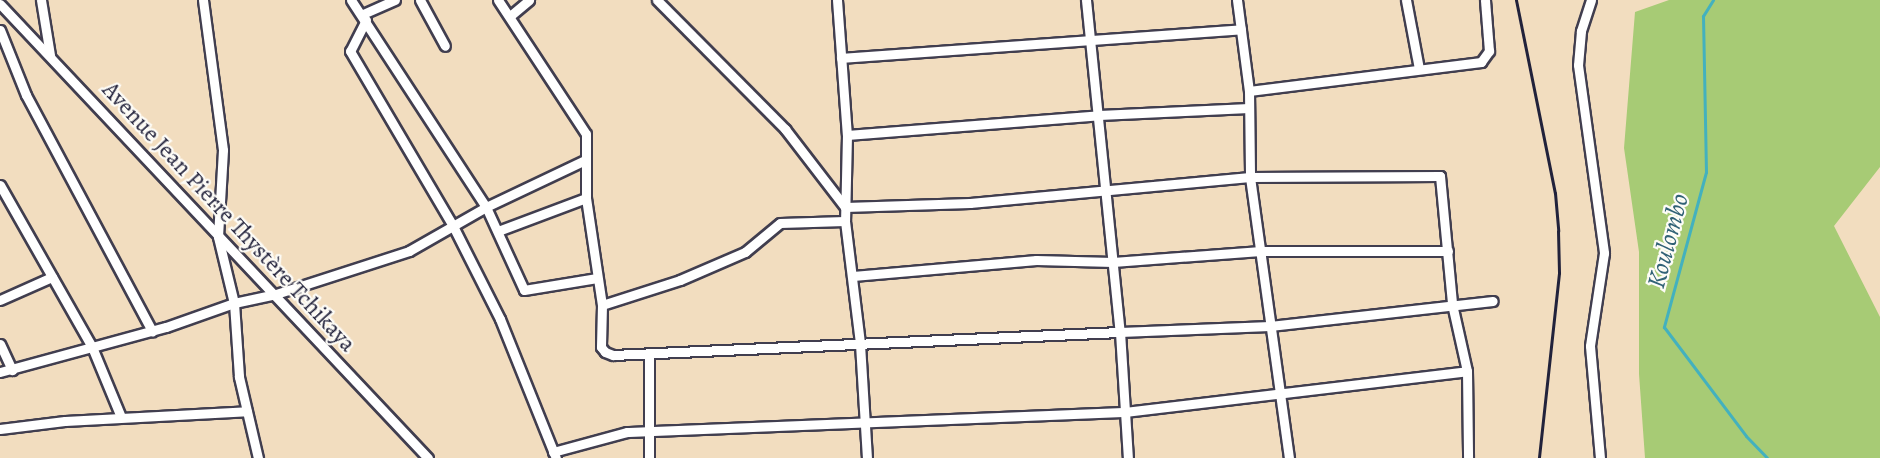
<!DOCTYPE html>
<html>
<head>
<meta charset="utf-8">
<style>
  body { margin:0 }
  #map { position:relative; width:1880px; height:458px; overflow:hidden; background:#f2ddbf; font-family:Alegreya,serif }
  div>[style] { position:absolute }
  .green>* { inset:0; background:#a7cb75 }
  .stream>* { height:3px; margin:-1.5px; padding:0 1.5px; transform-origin:1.5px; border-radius:1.5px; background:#43b1be }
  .roads { filter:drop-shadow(2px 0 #413e4f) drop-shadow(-2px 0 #413e4f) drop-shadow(0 2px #413e4f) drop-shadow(0 -2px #413e4f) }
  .street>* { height:9px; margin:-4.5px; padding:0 4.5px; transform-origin:4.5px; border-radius:4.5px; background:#fff }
  .rail>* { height:3px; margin:-1.5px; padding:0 1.5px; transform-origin:1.5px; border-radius:1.5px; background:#22223b }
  span { translate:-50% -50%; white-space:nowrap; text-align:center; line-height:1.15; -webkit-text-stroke:4.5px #fdfcf7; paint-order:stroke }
  .street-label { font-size:24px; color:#22223b }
  .water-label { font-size:26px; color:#316276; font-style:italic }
</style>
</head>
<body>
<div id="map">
  <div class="green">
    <div style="clip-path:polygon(1669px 0,1880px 0,1880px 167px,1834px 226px,1880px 317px,1880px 458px,1645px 458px,1639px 374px,1639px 252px,1624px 148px,1635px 12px)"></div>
  </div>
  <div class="stream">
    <div style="left:1713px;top:0;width:19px;rotate:122deg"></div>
    <div style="left:1703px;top:16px;width:156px;rotate:88.9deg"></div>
    <div style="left:1706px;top:172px;width:161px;rotate:105.2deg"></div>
    <div style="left:1664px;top:327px;width:136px;rotate:53deg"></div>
    <div style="left:1746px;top:436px;width:30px;rotate:46deg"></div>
  </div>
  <div class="roads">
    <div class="street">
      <div style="left:41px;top:0;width:56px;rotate:80.7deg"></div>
      <div style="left:203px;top:0;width:151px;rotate:82.4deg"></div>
      <div style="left:223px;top:150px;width:87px;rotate:93.3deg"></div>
      <div style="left:218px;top:237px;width:68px;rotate:76.4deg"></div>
      <div style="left:234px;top:303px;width:74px;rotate:86.1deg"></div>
      <div style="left:239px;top:377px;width:83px;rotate:76.8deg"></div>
      <div style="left:351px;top:0;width:247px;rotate:56.9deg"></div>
      <div style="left:486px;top:207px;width:91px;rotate:65.4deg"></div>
      <div style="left:524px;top:290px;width:74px;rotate:-9.3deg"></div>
      <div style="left:420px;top:0;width:52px;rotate:61.5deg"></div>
      <div style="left:498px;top:0;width:160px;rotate:56.7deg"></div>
      <div style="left:586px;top:134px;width:64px;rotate:90deg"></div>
      <div style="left:586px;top:198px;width:108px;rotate:81.5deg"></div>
      <div style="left:602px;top:305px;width:42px;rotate:91.4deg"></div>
      <div style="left:601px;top:347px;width:6px;rotate:51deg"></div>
      <div style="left:605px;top:352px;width:9px;rotate:21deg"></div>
      <div style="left:613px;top:355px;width:508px;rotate:-2.6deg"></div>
      <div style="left:1120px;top:332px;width:126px;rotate:86.4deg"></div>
      <div style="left:657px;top:0;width:182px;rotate:45.2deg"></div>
      <div style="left:785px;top:129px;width:98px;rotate:52.4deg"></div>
      <div style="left:845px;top:207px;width:125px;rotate:-1.8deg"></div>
      <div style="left:970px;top:203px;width:281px;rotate:-5.3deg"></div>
      <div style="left:1250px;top:177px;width:190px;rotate:-0.3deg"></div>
      <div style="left:1440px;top:176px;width:129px;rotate:84.6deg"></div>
      <div style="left:1452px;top:304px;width:69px;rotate:77.4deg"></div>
      <div style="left:1467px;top:371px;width:87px;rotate:89.3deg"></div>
      <div style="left:837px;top:0;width:135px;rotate:85.8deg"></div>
      <div style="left:847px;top:135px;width:86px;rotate:91.3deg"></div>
      <div style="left:845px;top:221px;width:124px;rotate:83deg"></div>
      <div style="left:860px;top:344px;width:114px;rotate:86.5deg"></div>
      <div style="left:1086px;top:0;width:334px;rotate:84.2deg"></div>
      <div style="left:1120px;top:332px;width:150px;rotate:-2.3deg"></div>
      <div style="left:1270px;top:326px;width:224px;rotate:-6.4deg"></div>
      <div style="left:1237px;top:0;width:92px;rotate:82.5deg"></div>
      <div style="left:1249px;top:91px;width:86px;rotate:89.3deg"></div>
      <div style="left:1250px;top:177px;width:284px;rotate:82.1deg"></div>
      <div style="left:1406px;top:0;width:70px;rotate:79.3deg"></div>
      <div style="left:1591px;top:0;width:33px;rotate:108deg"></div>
      <div style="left:1581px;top:31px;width:34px;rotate:95deg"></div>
      <div style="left:1578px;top:65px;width:190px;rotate:82.1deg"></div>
      <div style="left:1604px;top:253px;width:94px;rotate:98.6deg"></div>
      <div style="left:1590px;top:346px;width:112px;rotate:84.9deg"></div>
      <div style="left:0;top:4px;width:624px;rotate:46.69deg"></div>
      <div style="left:363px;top:14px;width:35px;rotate:-24deg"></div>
      <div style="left:510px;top:16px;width:25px;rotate:-40deg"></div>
      <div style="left:366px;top:20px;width:35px;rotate:117deg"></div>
      <div style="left:350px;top:51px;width:203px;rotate:59.5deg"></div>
      <div style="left:453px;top:226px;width:104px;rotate:63.2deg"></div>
      <div style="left:500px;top:319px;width:150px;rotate:68.1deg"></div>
      <div style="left:0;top:30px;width:70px;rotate:68.2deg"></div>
      <div style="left:26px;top:95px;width:268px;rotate:61.9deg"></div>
      <div style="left:841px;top:58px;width:401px;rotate:-4.1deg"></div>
      <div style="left:1249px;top:91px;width:234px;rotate:-7.1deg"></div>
      <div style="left:1481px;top:62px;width:14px;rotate:-54deg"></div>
      <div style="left:1489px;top:51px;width:51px;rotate:-94.5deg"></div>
      <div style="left:847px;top:135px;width:253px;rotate:-4.5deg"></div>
      <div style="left:1099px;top:115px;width:150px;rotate:-2.7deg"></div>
      <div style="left:0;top:185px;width:186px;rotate:60.4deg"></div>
      <div style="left:92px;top:347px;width:76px;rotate:67.5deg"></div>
      <div style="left:498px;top:231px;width:94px;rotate:-20.6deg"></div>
      <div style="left:853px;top:276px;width:184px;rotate:-5deg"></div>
      <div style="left:1036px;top:260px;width:77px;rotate:1.5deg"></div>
      <div style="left:1113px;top:262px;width:148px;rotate:-4.3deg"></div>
      <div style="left:1261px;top:251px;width:187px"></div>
      <div style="left:0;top:300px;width:57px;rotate:-23.9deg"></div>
      <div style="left:602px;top:305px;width:82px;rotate:-17.8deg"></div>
      <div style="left:680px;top:280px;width:71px;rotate:-23.3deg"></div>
      <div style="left:745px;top:252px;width:45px;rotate:-39.6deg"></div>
      <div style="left:780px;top:223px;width:65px;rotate:-1.8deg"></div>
      <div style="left:0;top:344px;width:29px;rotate:65deg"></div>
      <div style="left:0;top:372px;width:172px;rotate:-15.2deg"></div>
      <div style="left:166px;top:327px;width:72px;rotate:-19.4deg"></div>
      <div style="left:234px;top:303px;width:43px;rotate:-12.1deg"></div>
      <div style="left:276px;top:294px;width:140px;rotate:-17.9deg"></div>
      <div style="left:409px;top:251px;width:89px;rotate:-29.7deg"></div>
      <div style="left:486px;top:207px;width:110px;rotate:-25.4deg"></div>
      <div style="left:0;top:429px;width:65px;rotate:-7deg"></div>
      <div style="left:65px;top:421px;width:182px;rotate:-3.1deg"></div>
      <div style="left:553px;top:452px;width:77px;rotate:-15.1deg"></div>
      <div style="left:627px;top:432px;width:498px;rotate:-2.3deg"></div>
      <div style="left:1125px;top:412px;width:344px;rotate:-6.8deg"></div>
      <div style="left:649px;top:458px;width:105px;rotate:-90deg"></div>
    </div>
  </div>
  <div class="rail">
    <div style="left:1516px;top:0;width:197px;rotate:78.6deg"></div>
    <div style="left:1555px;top:193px;width:38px;rotate:85deg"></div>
    <div style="left:1558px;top:231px;width:42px;rotate:88.6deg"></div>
    <div style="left:1559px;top:273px;width:186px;rotate:96.2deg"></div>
  </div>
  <div class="street-label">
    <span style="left:229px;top:217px;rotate:47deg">Avenue Jean Pierre Thystère Tchikaya</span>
  </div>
  <div class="water-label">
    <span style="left:1668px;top:241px;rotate:-75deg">Koulombo</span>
  </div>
</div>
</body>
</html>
